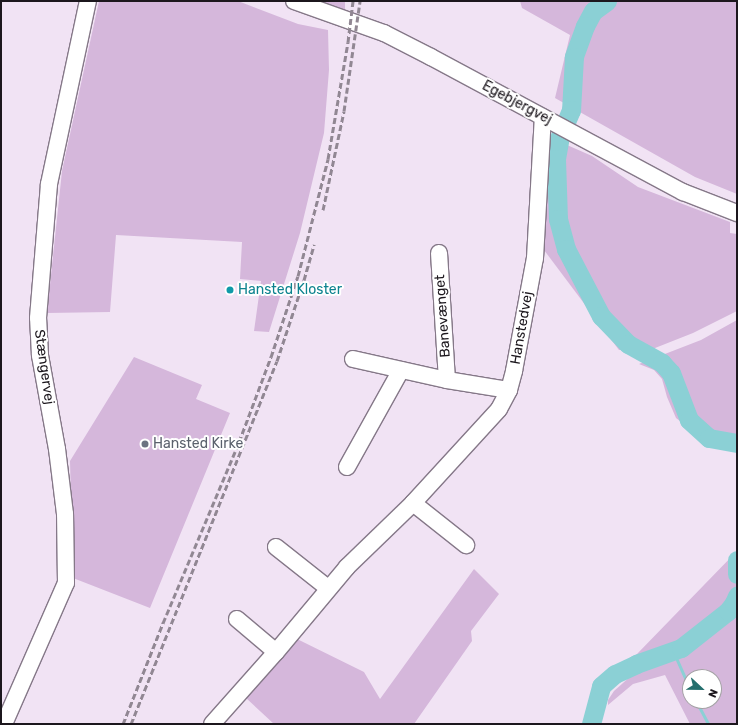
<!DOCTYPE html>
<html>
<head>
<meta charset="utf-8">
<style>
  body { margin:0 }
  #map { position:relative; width:738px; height:725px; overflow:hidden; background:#f1e3f4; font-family:Rubik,sans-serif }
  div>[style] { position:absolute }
  .green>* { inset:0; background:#d5b7db }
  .stream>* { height:3px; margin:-1.5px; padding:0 1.5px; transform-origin:1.5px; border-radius:1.5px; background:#8bd0d5 }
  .river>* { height:19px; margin:-9.5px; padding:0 9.5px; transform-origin:9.5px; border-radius:9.5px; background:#8bd0d5 }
  .roads { filter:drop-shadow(1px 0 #857888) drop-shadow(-1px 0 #857888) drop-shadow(0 1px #857888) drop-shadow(0 -1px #857888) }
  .minor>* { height:16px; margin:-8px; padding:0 8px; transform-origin:8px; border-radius:8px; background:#fff }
  .rail>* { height:3px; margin-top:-1.5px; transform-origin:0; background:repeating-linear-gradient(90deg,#918793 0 6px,transparent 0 9px) }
  .dots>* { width:11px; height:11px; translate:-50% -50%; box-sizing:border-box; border:2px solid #fff; border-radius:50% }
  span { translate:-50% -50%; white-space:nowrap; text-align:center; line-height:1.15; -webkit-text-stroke:4px #fff; paint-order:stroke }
  .street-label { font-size:14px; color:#1c171d }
  .culture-label { font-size:14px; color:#0d838f }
  .left { translate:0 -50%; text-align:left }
  .worship-label { font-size:14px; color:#5b616d }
  .frame { position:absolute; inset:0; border:2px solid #1c171d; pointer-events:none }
  .north { position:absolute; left:682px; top:669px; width:40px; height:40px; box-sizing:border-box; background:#fff; border:1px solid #a4a2a5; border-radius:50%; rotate:112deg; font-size:11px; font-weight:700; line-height:16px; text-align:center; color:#1c171d }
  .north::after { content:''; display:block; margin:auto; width:14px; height:18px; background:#246f6d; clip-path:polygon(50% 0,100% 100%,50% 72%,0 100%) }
</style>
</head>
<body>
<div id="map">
  <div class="green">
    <div style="clip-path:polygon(99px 1px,238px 1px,298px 24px,328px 30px,329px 70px,324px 133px,300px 233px,269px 332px,254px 331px,261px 281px,240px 279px,242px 242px,116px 235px,110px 312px,47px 313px,62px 171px)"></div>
    <div style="clip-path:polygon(321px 1px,345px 1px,345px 14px,335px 10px)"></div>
    <div style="clip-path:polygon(520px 1px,737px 1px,737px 194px,695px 177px,555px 98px,570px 35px,522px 8px)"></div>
    <div style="clip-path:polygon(550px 139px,567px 145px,592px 156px,638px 187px,730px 222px,730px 233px,737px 234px,737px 311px,693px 333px,650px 350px,619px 350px,544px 250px,545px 189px)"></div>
    <div style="clip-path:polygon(737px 320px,737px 451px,715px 448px,676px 418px,667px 397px,662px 379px,654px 370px,639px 364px,701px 340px)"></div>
    <div style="clip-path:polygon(134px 357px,202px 385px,196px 399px,230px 413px,150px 608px,73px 578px,70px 461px)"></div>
    <div style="clip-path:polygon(evenodd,737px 551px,737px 724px,690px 724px,665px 675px,633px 684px,608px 705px,608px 700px,614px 691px,632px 675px,624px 662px,637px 654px,737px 551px,690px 677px,714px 677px,714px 701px,690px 701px,690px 677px)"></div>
    <div style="clip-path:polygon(474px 569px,499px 594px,471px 631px,472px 641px,414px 724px,274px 724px,246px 698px,295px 638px,364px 672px,380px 699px)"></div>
  </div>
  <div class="stream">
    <div style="left:673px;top:651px;width:42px;rotate:65.9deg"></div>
    <div style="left:696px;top:701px;width:26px;rotate:62deg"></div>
  </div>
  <div class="river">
    <div style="left:607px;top:1px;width:17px;rotate:144deg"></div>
    <div style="left:593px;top:11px;width:17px;rotate:118deg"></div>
    <div style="left:585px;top:26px;width:33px;rotate:110deg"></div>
    <div style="left:574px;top:57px;width:53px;rotate:93.2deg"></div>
    <div style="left:571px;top:110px;width:28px;rotate:113deg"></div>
    <div style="left:560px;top:136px;width:23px;rotate:100deg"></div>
    <div style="left:556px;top:159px;width:60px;rotate:88.1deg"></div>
    <div style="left:558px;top:219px;width:31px;rotate:75deg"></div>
    <div style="left:566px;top:249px;width:76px;rotate:62.4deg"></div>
    <div style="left:601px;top:316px;width:39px;rotate:46deg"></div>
    <div style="left:628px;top:344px;width:39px;rotate:29deg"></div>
    <div style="left:662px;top:363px;width:13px;rotate:48deg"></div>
    <div style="left:671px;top:373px;width:50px;rotate:69deg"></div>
    <div style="left:689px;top:420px;width:27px;rotate:42deg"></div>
    <div style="left:709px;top:438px;width:28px;rotate:10deg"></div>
    <div style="left:737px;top:560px;width:14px;rotate:90deg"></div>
    <div style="left:591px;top:724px;width:39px;rotate:-75deg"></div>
    <div style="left:601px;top:686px;width:18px;rotate:-41deg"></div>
    <div style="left:615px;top:674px;width:23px;rotate:-25deg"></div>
    <div style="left:636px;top:664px;width:48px;rotate:-19.6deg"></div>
    <div style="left:681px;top:648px;width:60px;rotate:-38.2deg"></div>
    <div style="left:728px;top:611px;width:10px;rotate:-53deg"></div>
    <div style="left:734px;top:603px;width:8px;rotate:-67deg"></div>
  </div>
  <div class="roads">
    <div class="minor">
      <div style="left:294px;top:1px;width:96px;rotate:19.6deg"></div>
      <div style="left:384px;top:33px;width:53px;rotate:27.1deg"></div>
      <div style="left:431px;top:57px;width:286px;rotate:28.2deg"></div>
      <div style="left:683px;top:192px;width:58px;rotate:21.3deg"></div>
      <div style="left:439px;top:253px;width:127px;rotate:86.4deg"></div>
      <div style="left:353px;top:359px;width:96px;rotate:12.6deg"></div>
      <div style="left:447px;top:380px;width:63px;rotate:9.2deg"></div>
      <div style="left:347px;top:467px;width:111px;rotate:-60.9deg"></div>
      <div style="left:413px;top:503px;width:68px;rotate:38.4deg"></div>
      <div style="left:276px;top:547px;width:66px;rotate:38.3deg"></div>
      <div style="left:237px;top:619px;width:51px;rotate:40.2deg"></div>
      <div style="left:4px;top:724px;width:154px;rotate:-66.3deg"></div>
      <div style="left:66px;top:583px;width:69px;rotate:-90.8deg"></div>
      <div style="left:65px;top:514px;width:65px;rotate:-97deg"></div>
      <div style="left:57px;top:449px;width:96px;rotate:-100.3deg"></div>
      <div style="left:40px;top:355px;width:37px;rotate:-93deg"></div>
      <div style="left:38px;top:318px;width:134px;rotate:-85.3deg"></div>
      <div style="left:49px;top:184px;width:187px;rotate:-78deg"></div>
      <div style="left:212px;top:724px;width:96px;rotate:-48.4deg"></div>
      <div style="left:276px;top:652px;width:111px;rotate:-50.1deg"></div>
      <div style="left:347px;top:567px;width:92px;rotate:-44.1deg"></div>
      <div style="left:413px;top:503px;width:127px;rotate:-47.5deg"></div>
      <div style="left:499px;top:409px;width:21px;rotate:-62deg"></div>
      <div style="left:509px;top:390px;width:20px;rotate:-75deg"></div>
      <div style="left:514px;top:371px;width:115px;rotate:-79.5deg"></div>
      <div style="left:535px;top:258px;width:141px;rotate:-86.8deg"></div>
    </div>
  </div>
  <div class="rail">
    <div style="left:323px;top:210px;width:101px;rotate:-78deg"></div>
    <div style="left:344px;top:111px;width:111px;rotate:-81.7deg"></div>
    <div style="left:123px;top:724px;width:109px;rotate:-68.4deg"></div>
    <div style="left:163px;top:623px;width:196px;rotate:-67.2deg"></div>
    <div style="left:239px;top:442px;width:91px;rotate:-69.4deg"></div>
    <div style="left:271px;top:357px;width:85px;rotate:-71.6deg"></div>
    <div style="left:298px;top:276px;width:121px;rotate:-75.6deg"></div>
    <div style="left:328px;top:159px;width:119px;rotate:-80.3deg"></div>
    <div style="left:348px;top:42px;width:41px;rotate:-83deg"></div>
    <div style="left:131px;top:724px;width:391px;rotate:-68.1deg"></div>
    <div style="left:277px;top:361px;width:85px;rotate:-71.6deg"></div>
    <div style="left:304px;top:280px;width:37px;rotate:-74deg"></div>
  </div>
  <div class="dots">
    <div style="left:230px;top:290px;background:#0f9aa8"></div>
    <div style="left:145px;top:444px;background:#6b7280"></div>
  </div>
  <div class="street-label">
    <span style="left:517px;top:103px;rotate:28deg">Egebjergvej</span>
    <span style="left:443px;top:316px;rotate:-94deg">Banevænget</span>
    <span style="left:522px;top:328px;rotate:-80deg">Hanstedvej</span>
    <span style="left:44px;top:367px;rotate:82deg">Stængervej</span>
  </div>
  <div class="culture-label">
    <span class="left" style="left:238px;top:290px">Hansted Kloster</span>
  </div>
  <div class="worship-label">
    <span class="left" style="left:153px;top:444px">Hansted Kirke</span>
  </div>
  <div class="frame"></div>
  <div class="north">N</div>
</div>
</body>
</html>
